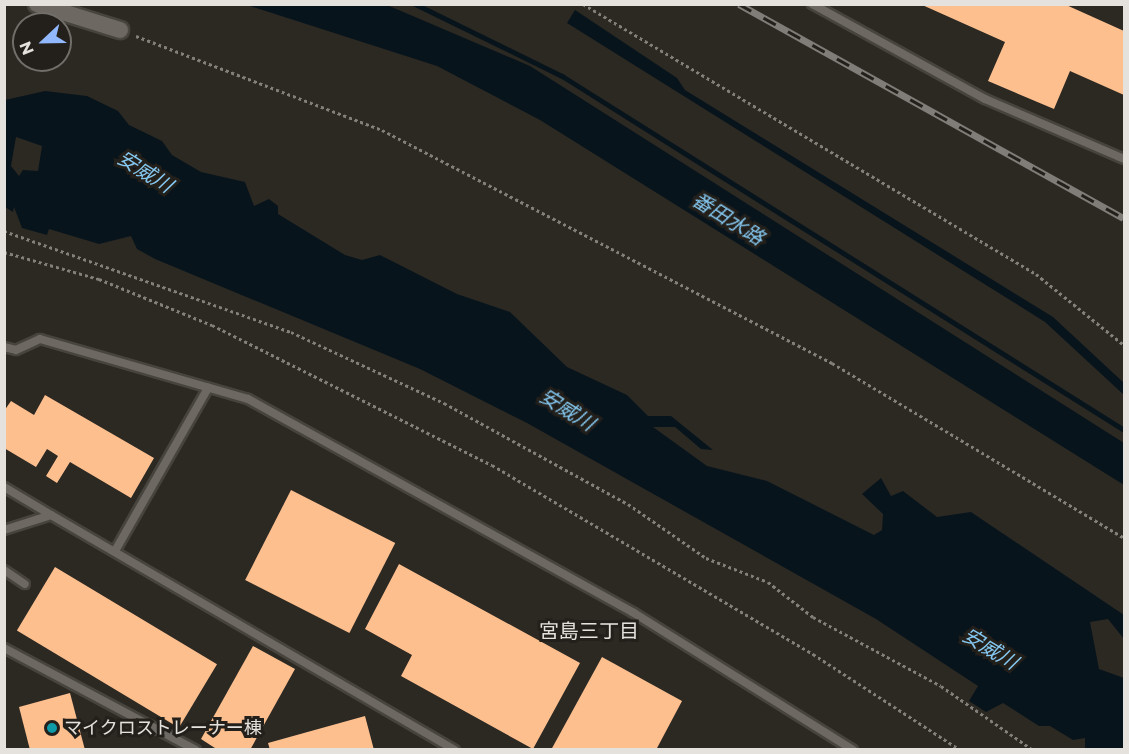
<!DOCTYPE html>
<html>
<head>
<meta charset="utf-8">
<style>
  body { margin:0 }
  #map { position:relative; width:1129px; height:754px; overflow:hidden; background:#2c2923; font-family:Montserrat,"Noto Sans JP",sans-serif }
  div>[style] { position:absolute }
  .water>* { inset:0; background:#08141c }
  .stream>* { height:5px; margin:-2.5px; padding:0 2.5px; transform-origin:2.5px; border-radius:2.5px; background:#08141c }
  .building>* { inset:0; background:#febf8f; transform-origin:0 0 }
  .path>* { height:3px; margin-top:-1.5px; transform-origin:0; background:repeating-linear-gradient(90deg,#83807b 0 3px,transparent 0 6px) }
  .roads { filter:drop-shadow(2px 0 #47443e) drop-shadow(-2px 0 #47443e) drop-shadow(0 2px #47443e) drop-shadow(0 -2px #47443e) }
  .lane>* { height:8px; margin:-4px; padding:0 4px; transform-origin:4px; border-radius:4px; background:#6d6962 }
  .street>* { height:16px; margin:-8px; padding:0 8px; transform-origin:8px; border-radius:8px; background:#6d6962 }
  .rail>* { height:7px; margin-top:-3.5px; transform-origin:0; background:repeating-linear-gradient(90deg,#231f1a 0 14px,#807d78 0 28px); box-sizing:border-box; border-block:2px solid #807d78 }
  .dots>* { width:16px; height:16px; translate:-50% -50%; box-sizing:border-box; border:3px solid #231f1a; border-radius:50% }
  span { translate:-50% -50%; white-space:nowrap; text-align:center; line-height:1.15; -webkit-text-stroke:6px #231f1a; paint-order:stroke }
  .poi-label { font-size:18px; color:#e5e2de }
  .left { translate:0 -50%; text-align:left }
  .water-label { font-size:20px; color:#85c8f1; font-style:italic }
  .neighbourhood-label { font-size:20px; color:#e5e2de }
  .frame { position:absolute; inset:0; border:6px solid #e5e2de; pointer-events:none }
  .north { position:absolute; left:12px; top:12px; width:60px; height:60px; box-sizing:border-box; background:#231f1a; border:2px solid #716d68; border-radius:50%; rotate:248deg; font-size:16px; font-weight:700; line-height:24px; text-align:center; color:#e5e2de }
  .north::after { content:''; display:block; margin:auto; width:21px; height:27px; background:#91b8fd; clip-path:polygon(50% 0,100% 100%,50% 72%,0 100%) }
</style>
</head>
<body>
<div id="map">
  <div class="water">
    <div style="clip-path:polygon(247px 5px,387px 5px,530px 66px,1124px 443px,1124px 485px,540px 120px,437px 66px)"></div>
    <div style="clip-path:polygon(575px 10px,677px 78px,685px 90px,1053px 317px,1124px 383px,1124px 395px,1045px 322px,567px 23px)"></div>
    <div style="clip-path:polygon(evenodd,45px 91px,87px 96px,118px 111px,129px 125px,162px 141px,172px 155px,201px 172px,245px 182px,254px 206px,269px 199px,278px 206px,278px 214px,345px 255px,362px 260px,380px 255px,457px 294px,510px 312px,567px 367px,627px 395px,648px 416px,671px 416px,713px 450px,701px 449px,675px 427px,653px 427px,707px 466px,767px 481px,874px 535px,882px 530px,883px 514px,862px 494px,881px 478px,891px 496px,903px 491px,937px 517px,971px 512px,1124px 615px,1124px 639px,1108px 619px,1090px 622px,1099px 669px,1124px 678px,1124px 749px,1085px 749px,1085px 738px,1073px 740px,1050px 726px,1039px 726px,1003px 703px,986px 712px,969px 701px,978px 686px,876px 619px,527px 423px,420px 369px,155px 259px,137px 249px,131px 236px,99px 244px,49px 229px,47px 235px,22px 228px,14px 207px,13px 212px,5px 207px,5px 100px,45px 91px,16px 137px,42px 146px,38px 171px,23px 170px,19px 176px,11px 166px,16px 137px)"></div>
  </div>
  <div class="stream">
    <div style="left:415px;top:4px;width:164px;rotate:26.1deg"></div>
    <div style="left:562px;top:76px;width:664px;rotate:32.21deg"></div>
  </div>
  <div class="building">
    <div style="clip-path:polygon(920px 4px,1064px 4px,1124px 31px,1124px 95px,1070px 71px,1054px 109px,988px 81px,1005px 42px)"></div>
    <div style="clip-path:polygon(45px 395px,154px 458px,131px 498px,70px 462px,57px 483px,46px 476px,58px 456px,47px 449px,36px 467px,4px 448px,4px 411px,11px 401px,34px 415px)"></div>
    <div style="left:291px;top:490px;width:117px;height:101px;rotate:27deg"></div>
    <div style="clip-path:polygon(399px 564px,580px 663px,533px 749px,401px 676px,412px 655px,365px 629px)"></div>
    <div style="left:55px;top:567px;width:189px;height:74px;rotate:31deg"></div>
    <div style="clip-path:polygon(253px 646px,295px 669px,250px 750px,218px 750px,201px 739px)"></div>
    <div style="clip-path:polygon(602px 657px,682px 701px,656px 750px,551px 750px)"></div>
    <div style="clip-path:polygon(70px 693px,85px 750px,30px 750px,19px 707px)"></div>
    <div style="clip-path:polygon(365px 716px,374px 750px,270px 750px,268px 743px)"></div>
  </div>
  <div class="path">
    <div style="left:502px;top:4px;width:19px"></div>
    <div style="left:583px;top:4px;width:527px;rotate:30.8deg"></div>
    <div style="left:1036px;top:274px;width:113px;rotate:38.9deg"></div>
    <div style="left:136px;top:36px;width:263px;rotate:20.9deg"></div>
    <div style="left:382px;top:130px;width:507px;rotate:27.37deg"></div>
    <div style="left:832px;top:363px;width:340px;rotate:30.9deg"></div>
    <div style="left:4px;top:231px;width:304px;rotate:19.4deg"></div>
    <div style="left:291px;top:332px;width:169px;rotate:24.9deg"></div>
    <div style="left:444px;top:403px;width:210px;rotate:28.8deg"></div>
    <div style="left:628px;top:504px;width:95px;rotate:34.7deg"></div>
    <div style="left:706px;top:558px;width:66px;rotate:21.2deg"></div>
    <div style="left:768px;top:582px;width:57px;rotate:37.9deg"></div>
    <div style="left:813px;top:617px;width:145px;rotate:28.3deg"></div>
    <div style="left:941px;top:686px;width:112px;rotate:34.8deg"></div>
    <div style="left:4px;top:252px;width:99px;rotate:15.9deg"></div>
    <div style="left:99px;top:279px;width:122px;rotate:22.2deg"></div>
    <div style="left:212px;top:325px;width:313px;rotate:26.6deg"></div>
    <div style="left:492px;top:465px;width:373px;rotate:30.5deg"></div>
    <div style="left:813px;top:654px;width:176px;rotate:33.1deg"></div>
  </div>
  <div class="roads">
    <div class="lane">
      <div style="left:812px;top:4px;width:197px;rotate:28.8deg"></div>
      <div style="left:985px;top:99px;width:151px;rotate:23.3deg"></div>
      <div style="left:4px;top:347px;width:12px;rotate:14deg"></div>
      <div style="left:16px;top:350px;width:26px;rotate:-25deg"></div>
      <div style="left:40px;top:339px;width:216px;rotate:16.1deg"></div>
      <div style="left:248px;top:399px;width:441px;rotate:29deg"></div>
      <div style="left:634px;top:613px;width:258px;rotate:32deg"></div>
      <div style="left:4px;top:487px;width:55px;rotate:30.8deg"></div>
      <div style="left:4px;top:530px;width:49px;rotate:-17.7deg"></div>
      <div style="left:51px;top:515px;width:467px;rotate:30.2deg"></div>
      <div style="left:115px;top:551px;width:188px;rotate:-60.3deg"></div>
      <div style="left:4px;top:570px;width:25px;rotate:34deg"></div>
      <div style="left:4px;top:648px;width:217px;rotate:28deg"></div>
    </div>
    <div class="street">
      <div style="left:37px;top:4px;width:87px;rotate:17.4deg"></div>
    </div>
  </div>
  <div class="rail">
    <div style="left:739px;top:4px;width:440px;rotate:29.1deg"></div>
  </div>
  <div class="dots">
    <div style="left:52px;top:728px;background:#0f9aa8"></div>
  </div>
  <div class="poi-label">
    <span class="left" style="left:64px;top:728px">マイクロストレーナー棟</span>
  </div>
  <div class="water-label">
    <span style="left:145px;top:172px;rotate:32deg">安威川</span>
    <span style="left:728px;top:219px;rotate:32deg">番田水路</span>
    <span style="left:567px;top:410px;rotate:32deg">安威川</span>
    <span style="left:990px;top:649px;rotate:31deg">安威川</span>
  </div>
  <div class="neighbourhood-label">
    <span style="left:589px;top:631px">宮島三丁目</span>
  </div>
  <div class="frame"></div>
  <div class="north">N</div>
</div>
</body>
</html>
